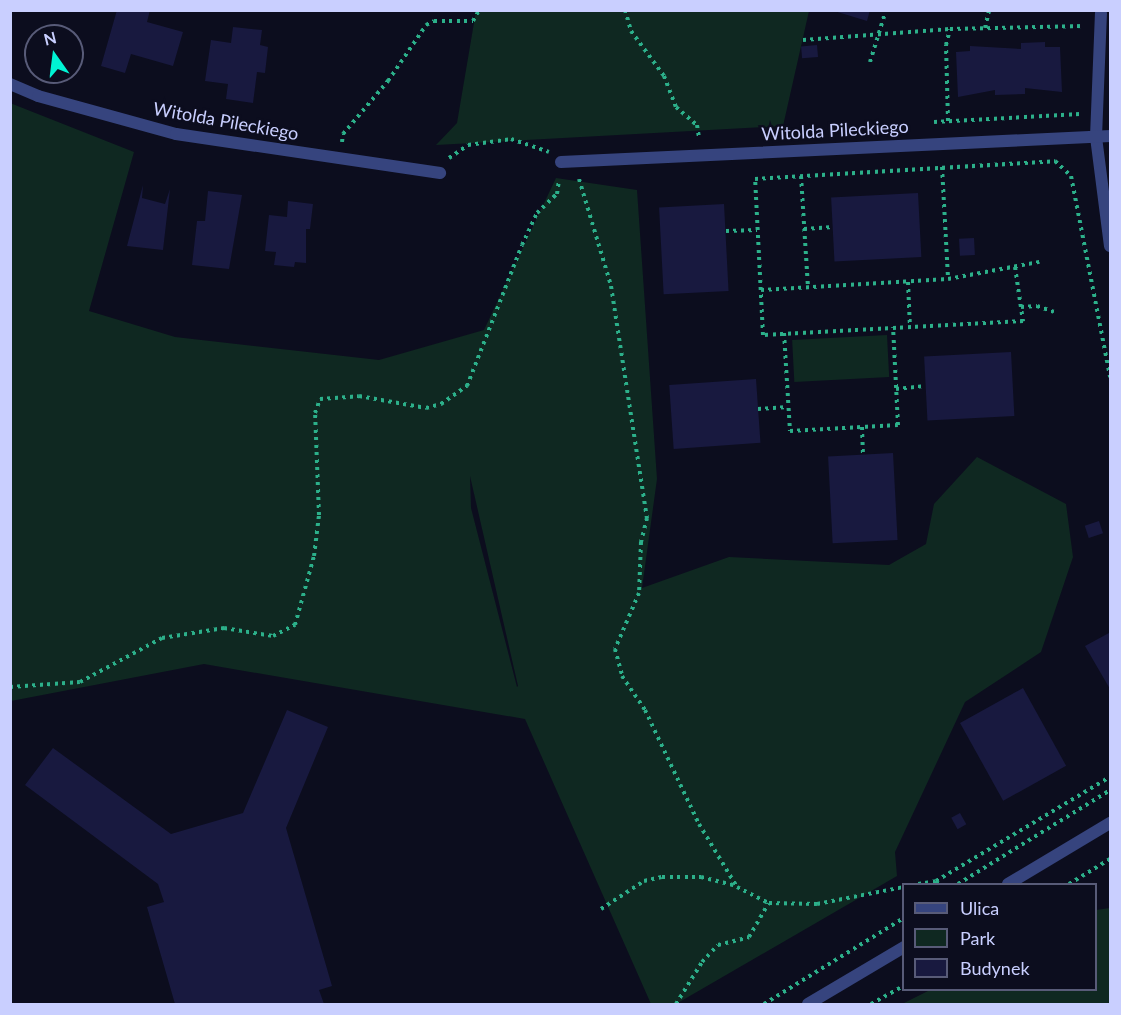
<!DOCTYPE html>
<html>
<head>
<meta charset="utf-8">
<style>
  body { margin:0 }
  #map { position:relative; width:1121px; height:1015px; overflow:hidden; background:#0c0d1e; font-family:Lato,sans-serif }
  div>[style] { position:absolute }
  .green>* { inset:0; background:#0f2821; transform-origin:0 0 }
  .building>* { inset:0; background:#18193f; transform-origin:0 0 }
  .path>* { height:4px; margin-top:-2px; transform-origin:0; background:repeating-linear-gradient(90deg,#2cb08a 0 3px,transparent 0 7.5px) }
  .lane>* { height:12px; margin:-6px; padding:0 6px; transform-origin:6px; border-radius:6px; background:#36447e }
  .street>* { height:12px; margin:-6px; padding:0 6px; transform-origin:6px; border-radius:6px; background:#36447e }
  span { translate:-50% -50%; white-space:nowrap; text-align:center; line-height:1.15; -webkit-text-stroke:5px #0c0d1e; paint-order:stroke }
  .street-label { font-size:18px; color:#c9cfff }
  .frame { position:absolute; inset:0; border:12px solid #c9cfff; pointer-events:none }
  .legend { position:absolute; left:902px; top:883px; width:195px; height:108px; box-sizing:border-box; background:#0c0d1e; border:2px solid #585b78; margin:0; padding:8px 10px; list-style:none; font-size:18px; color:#c9cfff }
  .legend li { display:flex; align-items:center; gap:12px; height:30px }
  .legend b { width:30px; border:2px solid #585b78 }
  .north { position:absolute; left:24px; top:24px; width:60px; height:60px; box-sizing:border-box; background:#0c0d1e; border:2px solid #585b78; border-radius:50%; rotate:346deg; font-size:16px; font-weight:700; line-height:24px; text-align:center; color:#c9cfff }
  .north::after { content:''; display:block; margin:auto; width:21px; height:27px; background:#00f4d4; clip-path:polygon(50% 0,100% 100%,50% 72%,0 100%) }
</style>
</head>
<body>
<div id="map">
  <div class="green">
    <div style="clip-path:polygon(476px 11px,476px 10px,809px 11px,783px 126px,436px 145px,457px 123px)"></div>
    <div style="clip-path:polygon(evenodd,10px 103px,134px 152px,89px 311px,175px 337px,379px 360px,484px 330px,556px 178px,637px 190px,657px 479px,642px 588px,729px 557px,889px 565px,926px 544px,934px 504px,977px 457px,1066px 504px,1073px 557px,1041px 652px,965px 702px,895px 852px,897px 876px,676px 1004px,651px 1004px,525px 719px,204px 664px,11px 701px,10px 103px,470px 476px,518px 686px,517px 687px,471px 508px,470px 476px)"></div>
    <div style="left:887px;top:335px;width:42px;height:95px;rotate:87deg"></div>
    <div style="clip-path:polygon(1110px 908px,1110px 1004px,902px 1004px,930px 990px,1096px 990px,1096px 910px)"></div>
  </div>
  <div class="building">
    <div style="clip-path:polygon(117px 10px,150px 10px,147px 22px,183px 32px,173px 66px,131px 54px,125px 73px,101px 66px)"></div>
    <div style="clip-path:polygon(831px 10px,870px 10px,867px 21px)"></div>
    <div style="clip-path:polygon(233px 27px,262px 30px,260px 45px,268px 47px,265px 73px,257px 72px,253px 103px,226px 99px,228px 84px,205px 81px,211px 40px,231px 43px)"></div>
    <div style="clip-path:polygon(1045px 42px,1045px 47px,1060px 47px,1062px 92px,1025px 88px,1025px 94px,995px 95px,995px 90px,958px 97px,956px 52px,970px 51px,970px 46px,1021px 49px,1021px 43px)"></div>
    <div style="left:817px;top:45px;width:12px;height:16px;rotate:85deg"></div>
    <div style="clip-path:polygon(143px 185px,142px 198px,165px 204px,170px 189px,163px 250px,127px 246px)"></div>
    <div style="clip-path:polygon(208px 191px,242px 195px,229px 269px,192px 265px,197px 221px,205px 221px)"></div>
    <div style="left:918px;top:193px;width:64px;height:87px;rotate:87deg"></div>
    <div style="clip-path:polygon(288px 201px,313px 204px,310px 229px,306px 229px,306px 263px,295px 262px,294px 267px,274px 265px,276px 252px,265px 251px,269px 215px,287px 217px)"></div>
    <div style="left:724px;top:204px;width:87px;height:65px;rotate:87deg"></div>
    <div style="left:974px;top:238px;width:17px;height:15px;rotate:87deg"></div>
    <div style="left:1011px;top:352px;width:64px;height:87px;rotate:87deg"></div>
    <div style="left:756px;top:379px;width:64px;height:87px;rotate:86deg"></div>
    <div style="left:893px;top:453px;width:87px;height:65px;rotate:87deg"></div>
    <div style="left:1099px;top:521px;width:13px;height:15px;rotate:72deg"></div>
    <div style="clip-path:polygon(1109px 633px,1110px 635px,1110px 689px,1085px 646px)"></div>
    <div style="left:1023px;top:688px;width:89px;height:72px;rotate:61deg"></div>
    <div style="clip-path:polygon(287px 710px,328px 727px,286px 828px,332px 986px,319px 990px,324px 1004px,175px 1004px,147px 907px,164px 902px,158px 884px,25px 785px,53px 748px,171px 834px,243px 813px)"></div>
    <div style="left:960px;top:813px;width:13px;height:10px;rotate:61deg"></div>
  </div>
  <div class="path">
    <div style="left:625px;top:10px;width:22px;rotate:74deg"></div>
    <div style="left:631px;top:31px;width:56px;rotate:53.7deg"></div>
    <div style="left:664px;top:76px;width:33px;rotate:69deg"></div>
    <div style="left:676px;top:107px;width:28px;rotate:41deg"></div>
    <div style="left:697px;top:125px;width:12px;rotate:81deg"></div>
    <div style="left:985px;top:28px;width:18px;rotate:-77deg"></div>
    <div style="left:803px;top:40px;width:147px;rotate:-4.3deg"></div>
    <div style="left:950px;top:29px;width:134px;rotate:-1.3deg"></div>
    <div style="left:870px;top:62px;width:54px;rotate:-72.9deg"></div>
    <div style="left:948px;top:121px;width:76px;rotate:-91.5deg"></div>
    <div style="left:946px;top:45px;width:16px;rotate:-76deg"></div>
    <div style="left:934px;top:122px;width:146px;rotate:-3.1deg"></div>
    <div style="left:342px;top:142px;width:8px;rotate:-83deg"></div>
    <div style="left:343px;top:134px;width:70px;rotate:-49.7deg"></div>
    <div style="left:388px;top:81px;width:68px;rotate:-55.8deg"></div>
    <div style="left:426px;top:25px;width:9px;rotate:-27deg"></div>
    <div style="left:434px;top:21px;width:39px"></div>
    <div style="left:473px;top:21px;width:13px;rotate:-61deg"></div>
    <div style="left:449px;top:158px;width:23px;rotate:-34deg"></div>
    <div style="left:468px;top:145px;width:43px;rotate:-7.9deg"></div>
    <div style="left:511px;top:139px;width:40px;rotate:18.9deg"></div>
    <div style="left:942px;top:167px;width:112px;rotate:86.9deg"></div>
    <div style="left:801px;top:176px;width:112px;rotate:86.4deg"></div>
    <div style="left:579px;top:179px;width:112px;rotate:73.3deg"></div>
    <div style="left:611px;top:286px;width:235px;rotate:81.2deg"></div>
    <div style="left:647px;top:518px;width:25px;rotate:104deg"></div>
    <div style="left:641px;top:542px;width:51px;rotate:92.2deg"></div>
    <div style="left:639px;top:593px;width:61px;rotate:113.2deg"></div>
    <div style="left:615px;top:649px;width:28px;rotate:75deg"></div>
    <div style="left:622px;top:676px;width:41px;rotate:55.9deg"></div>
    <div style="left:645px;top:710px;width:126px;rotate:64.7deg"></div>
    <div style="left:699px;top:824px;width:74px;rotate:58.9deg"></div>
    <div style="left:737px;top:887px;width:36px;rotate:27deg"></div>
    <div style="left:804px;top:229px;width:29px;rotate:-4deg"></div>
    <div style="left:726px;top:231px;width:31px;rotate:-2deg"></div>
    <div style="left:1015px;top:267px;width:55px;rotate:81.6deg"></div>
    <div style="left:1023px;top:321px;width:260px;rotate:176.9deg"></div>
    <div style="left:763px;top:335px;width:156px;rotate:-92.9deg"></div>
    <div style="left:755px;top:179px;width:301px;rotate:-3.4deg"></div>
    <div style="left:1055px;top:161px;width:22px;rotate:43deg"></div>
    <div style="left:1071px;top:176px;width:205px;rotate:79deg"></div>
    <div style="left:908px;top:282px;width:45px;rotate:87.5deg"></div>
    <div style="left:761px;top:290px;width:187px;rotate:-3.4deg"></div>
    <div style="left:948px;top:279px;width:93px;rotate:-10.6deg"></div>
    <div style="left:1021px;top:307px;width:16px;rotate:-4deg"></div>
    <div style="left:1037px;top:306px;width:18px;rotate:19deg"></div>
    <div style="left:784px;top:333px;width:98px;rotate:86.5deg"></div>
    <div style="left:790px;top:431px;width:108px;rotate:-3.2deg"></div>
    <div style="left:898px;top:425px;width:98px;rotate:-92.9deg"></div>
    <div style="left:896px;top:389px;width:30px;rotate:-6deg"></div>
    <div style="left:758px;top:409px;width:30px;rotate:-4deg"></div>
    <div style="left:862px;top:427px;width:28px;rotate:88deg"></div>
    <div style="left:10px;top:687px;width:70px;rotate:-4.1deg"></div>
    <div style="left:80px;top:682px;width:93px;rotate:-28.2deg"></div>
    <div style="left:162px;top:638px;width:63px;rotate:-9.2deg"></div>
    <div style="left:224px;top:628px;width:50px;rotate:9.3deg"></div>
    <div style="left:273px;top:636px;width:25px;rotate:-27deg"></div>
    <div style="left:295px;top:625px;width:72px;rotate:-74.6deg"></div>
    <div style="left:314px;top:556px;width:41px;rotate:-83deg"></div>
    <div style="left:319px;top:515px;width:102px;rotate:-92.2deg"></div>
    <div style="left:315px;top:413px;width:15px;rotate:-70deg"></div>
    <div style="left:320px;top:399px;width:39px;rotate:-4deg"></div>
    <div style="left:359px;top:396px;width:68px;rotate:10.2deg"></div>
    <div style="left:426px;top:408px;width:16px;rotate:-15deg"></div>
    <div style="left:441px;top:404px;width:32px;rotate:-35deg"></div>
    <div style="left:467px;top:386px;width:151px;rotate:-68.7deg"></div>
    <div style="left:522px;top:245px;width:35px;rotate:-65deg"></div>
    <div style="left:537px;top:213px;width:28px;rotate:-44deg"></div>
    <div style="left:557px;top:194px;width:14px;rotate:-82deg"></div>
    <div style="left:936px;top:881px;width:203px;rotate:-30.9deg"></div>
    <div style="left:918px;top:884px;width:18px;rotate:-9deg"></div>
    <div style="left:936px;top:881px;width:4px;rotate:56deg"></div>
    <div style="left:958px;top:884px;width:179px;rotate:-31.7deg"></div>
    <div style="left:1069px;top:884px;width:48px;rotate:-31.4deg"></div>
    <div style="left:601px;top:909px;width:51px;rotate:-33.1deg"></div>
    <div style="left:644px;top:881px;width:18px;rotate:-13deg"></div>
    <div style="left:662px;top:877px;width:39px"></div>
    <div style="left:701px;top:877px;width:36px;rotate:14deg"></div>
    <div style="left:676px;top:1004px;width:49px;rotate:-58.2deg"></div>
    <div style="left:702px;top:962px;width:23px;rotate:-47deg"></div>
    <div style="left:718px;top:945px;width:32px;rotate:-14deg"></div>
    <div style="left:749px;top:937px;width:39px;rotate:-60deg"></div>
    <div style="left:769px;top:903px;width:48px;rotate:1.2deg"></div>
    <div style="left:817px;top:904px;width:89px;rotate:-11.1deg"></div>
    <div style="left:764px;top:1004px;width:164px;rotate:-31.6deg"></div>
    <div style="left:871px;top:1004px;width:38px;rotate:-29deg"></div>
  </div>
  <div class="lane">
    <div style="left:1096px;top:137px;width:124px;rotate:-87.7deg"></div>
  </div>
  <div class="street">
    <div style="left:10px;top:84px;width:30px;rotate:23deg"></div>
    <div style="left:38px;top:96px;width:143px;rotate:15.4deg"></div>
    <div style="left:176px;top:134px;width:267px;rotate:8.4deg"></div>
    <div style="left:1096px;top:137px;width:110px;rotate:82.7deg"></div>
    <div style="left:561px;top:162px;width:550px;rotate:-2.71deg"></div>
    <div style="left:1008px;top:884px;width:119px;rotate:-30.9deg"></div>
    <div style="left:808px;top:1004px;width:112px;rotate:-30.7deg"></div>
  </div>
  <div class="street-label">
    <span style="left:226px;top:121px;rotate:10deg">Witolda Pileckiego</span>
    <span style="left:835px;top:130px;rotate:-3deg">Witolda Pileckiego</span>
  </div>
  <div class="frame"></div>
  <ul class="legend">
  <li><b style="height:8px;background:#36447e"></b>Ulica</li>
  <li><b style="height:16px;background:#0f2821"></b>Park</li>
  <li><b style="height:16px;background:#18193f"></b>Budynek</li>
  </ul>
  <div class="north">N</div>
</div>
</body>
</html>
